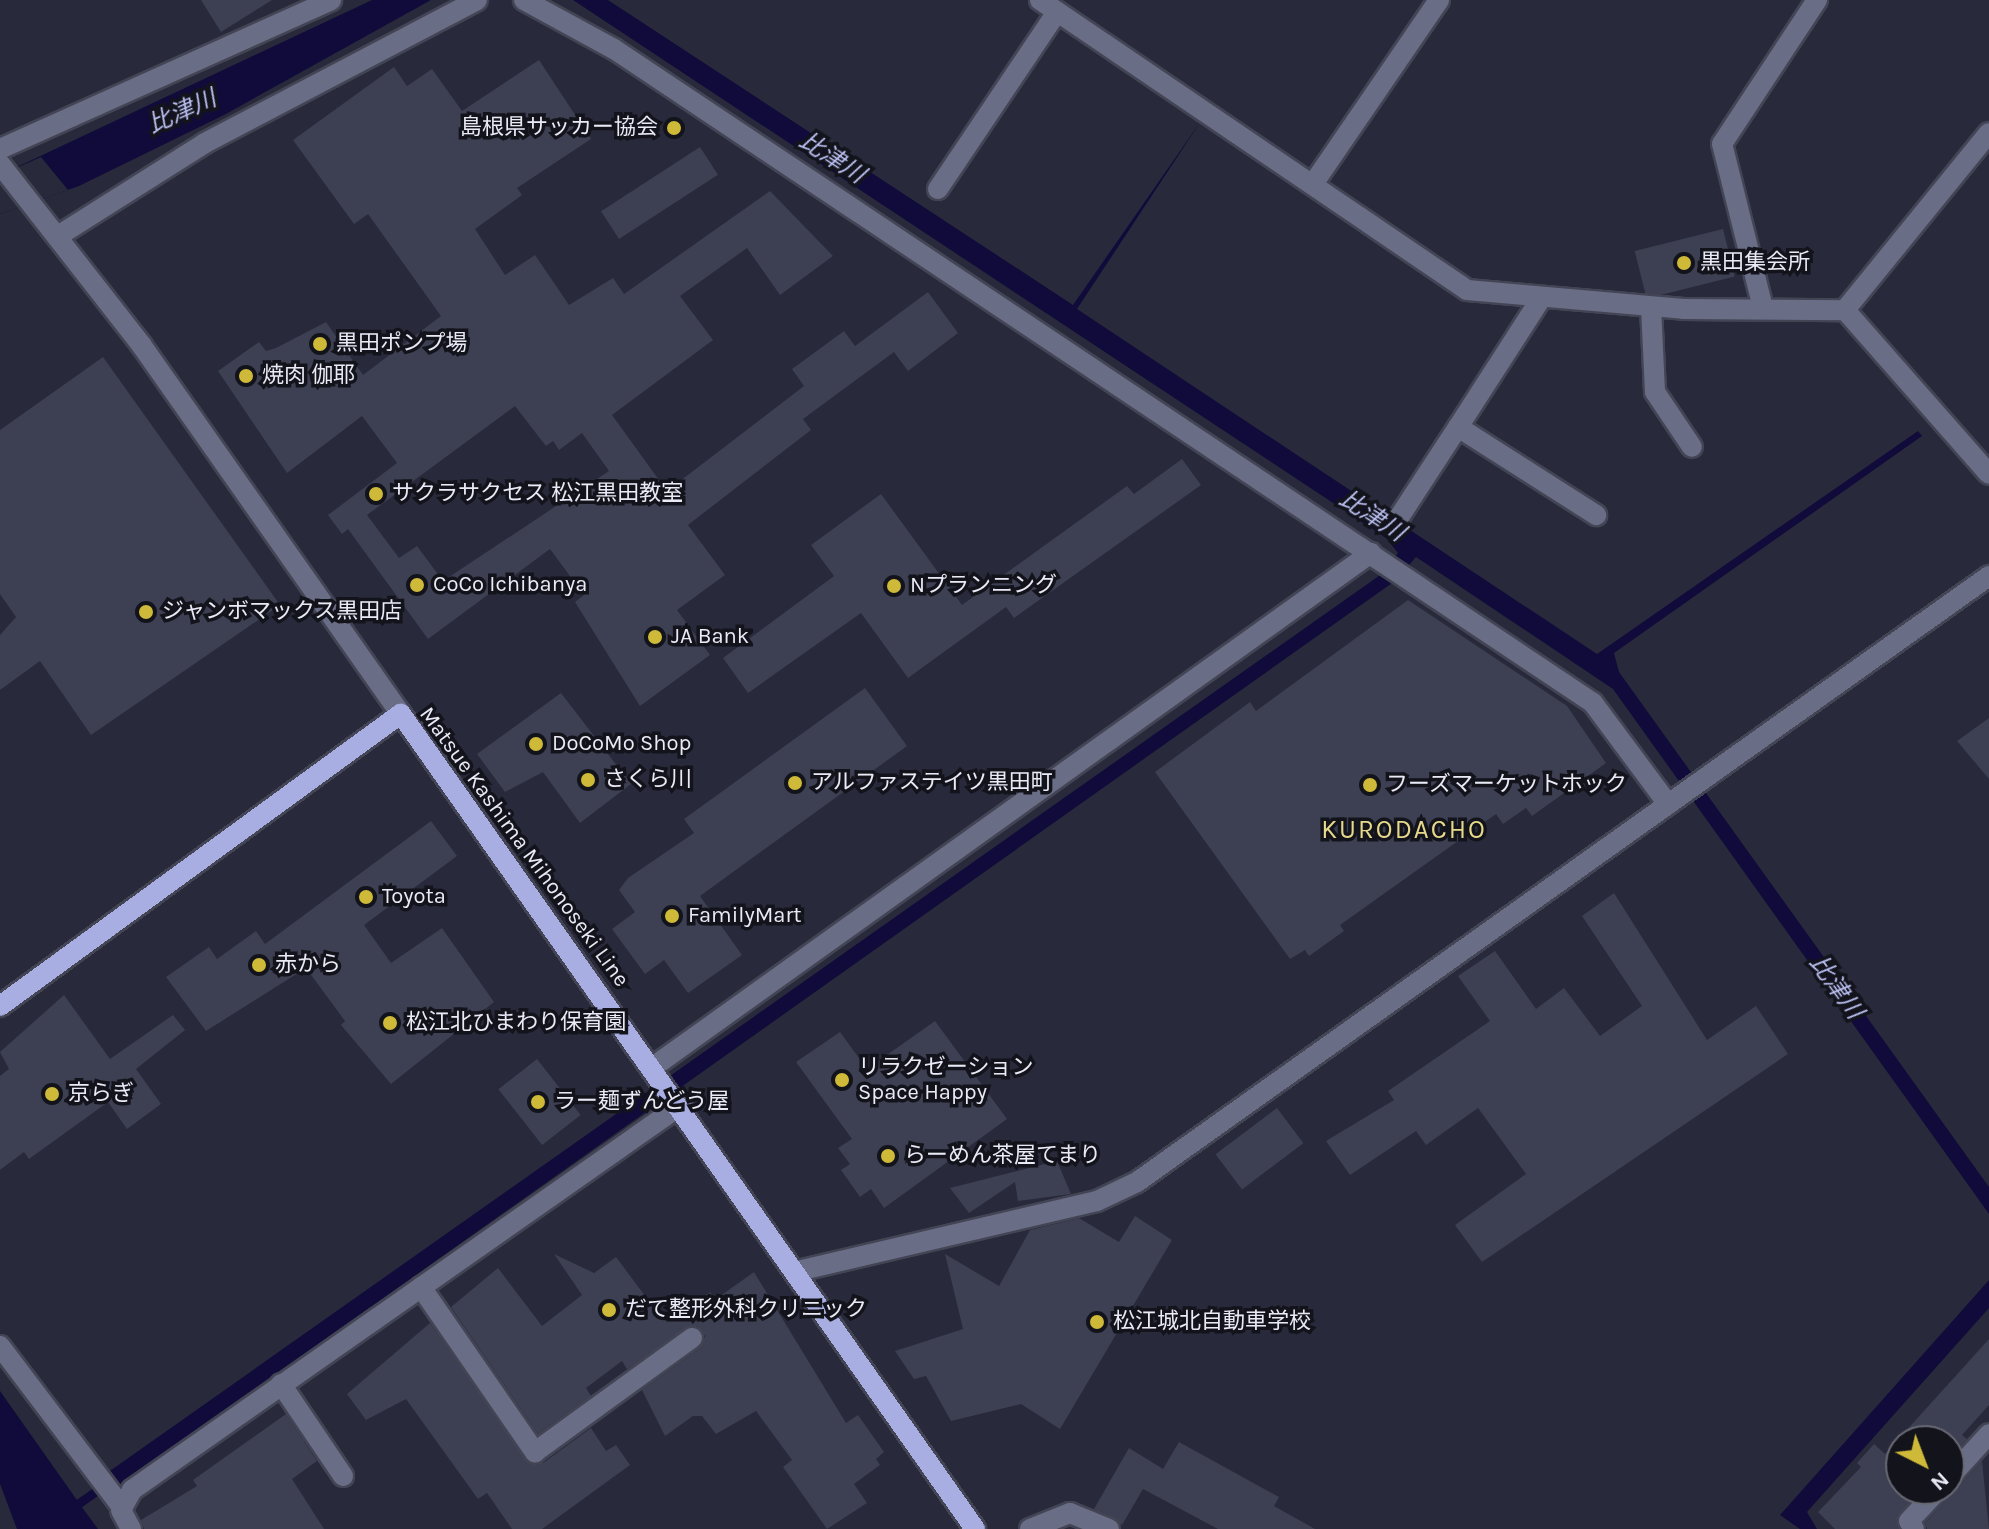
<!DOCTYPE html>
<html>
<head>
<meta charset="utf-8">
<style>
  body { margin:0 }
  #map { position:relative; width:1989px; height:1529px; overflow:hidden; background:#282a3b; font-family:Karla,"Noto Sans JP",sans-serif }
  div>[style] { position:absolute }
  .water>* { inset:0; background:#100b3a }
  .pier>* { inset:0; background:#282a3b }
  .stream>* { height:9px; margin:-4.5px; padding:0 4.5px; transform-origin:4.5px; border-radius:4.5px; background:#100b3a }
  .building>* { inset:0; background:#3d3f52; transform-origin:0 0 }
  .roads { filter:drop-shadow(2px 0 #434555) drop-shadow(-2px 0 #434555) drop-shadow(0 2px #434555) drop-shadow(0 -2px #434555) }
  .minor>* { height:20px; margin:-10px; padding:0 10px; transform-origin:10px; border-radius:10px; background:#6a6d86 }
  .tertiary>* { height:20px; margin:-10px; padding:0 10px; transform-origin:10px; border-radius:10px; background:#6a6d86 }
  .primary>* { height:20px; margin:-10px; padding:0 10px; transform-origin:10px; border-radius:10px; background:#a8aee1 }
  .dots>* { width:22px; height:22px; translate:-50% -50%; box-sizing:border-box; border:4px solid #12131b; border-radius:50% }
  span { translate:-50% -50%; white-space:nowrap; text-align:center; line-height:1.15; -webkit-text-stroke:7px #12131b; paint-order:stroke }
  .poi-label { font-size:22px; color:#e9eaf6 }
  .right { translate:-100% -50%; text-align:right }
  .left { translate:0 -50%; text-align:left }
  .street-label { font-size:22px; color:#e9eaf6 }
  .water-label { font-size:24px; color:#bcc1f3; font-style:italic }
  .quarter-label { font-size:26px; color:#e7d98b; letter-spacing:2px }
  .north { position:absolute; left:1885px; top:1425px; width:80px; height:80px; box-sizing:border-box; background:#12131b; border:2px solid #686973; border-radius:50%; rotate:138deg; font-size:22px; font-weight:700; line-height:32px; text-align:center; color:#e9eaf6 }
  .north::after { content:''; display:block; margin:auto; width:28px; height:36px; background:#ceb938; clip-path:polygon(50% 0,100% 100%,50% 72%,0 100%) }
</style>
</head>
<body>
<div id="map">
  <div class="water">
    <div style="clip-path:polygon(372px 0,431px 0,224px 115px,79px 186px,0 214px,0 175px)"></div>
    <div style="clip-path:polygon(573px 0,608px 0,1073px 305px,1201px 121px,1077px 309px,1597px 654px,1918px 431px,1922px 436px,1614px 653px,1619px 672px,1989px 1187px,1989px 1214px,1613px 689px,1416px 557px,1395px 581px,104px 1496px,107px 1473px,1383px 573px,1398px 553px,1386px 538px)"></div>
    <div style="clip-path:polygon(1989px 1280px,1989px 1308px,1807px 1512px,1817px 1529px,1800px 1529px,1780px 1515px)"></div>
    <div style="clip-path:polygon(0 1391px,84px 1510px,98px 1529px,17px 1529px,0 1484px)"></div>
  </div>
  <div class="pier">
    <div style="clip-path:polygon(41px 157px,68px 190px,0 214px,0 175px)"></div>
  </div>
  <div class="stream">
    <div style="left:69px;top:1510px;width:45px;rotate:-35.1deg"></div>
  </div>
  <div class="building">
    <div style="clip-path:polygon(201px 0,272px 0,221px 32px)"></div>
    <div style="clip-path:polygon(evenodd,539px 60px,591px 139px,517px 188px,522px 195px,475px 229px,505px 275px,535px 255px,569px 305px,613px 278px,624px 294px,770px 191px,833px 256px,780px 295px,747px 248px,680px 296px,713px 340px,612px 415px,667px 491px,804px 386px,792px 369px,844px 331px,855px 346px,928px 292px,958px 333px,908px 371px,894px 352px,803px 419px,811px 430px,688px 525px,725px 575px,677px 610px,710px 655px,640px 706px,575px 602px,584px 595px,550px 549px,428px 639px,348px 529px,342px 534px,328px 515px,397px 463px,362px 416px,287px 473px,218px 371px,259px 342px,266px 351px,276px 348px,326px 322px,363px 375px,441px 316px,368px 214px,354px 224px,293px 140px,394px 67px,407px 86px,432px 69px,462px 111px,539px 60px,515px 406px,546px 446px,553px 441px,559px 450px,582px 433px,609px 471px,443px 581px,417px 546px,399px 558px,367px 515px,515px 406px)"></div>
    <div style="left:700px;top:147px;width:33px;height:118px;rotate:57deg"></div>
    <div style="left:1723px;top:229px;width:49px;height:91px;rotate:76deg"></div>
    <div style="clip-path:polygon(103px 357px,280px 605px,91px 735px,40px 661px,0 690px,0 635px,16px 617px,0 594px,0 430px)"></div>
    <div style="clip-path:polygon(1182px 459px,1201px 485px,1014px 618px,1006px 607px,908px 678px,861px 613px,748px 693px,723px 658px,834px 576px,811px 545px,881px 494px,962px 605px,1127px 486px,1134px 494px)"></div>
    <div style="clip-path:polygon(1408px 600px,1567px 706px,1606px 763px,1532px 816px,1526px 808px,1503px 824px,1496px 814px,1340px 925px,1344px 931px,1309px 956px,1305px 950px,1290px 959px,1155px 772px,1250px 702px,1256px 711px)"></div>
    <div style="clip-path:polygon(865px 688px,907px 746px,700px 896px,742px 955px,688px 993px,664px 960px,645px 974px,612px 929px,635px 912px,619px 890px,628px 878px,694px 833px,684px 819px)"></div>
    <div style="clip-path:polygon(561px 693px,631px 784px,580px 823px,543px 772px,505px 792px,477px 754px)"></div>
    <div style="clip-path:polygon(1989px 718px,1989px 779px,1957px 741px)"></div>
    <div style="clip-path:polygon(431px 821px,457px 856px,364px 925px,391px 963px,442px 928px,494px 1002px,391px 1084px,341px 1025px,345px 1021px,306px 968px,206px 1031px,166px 977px,209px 947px,217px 959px,256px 931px,265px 944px)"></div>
    <div style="clip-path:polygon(1614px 893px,1707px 1040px,1756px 1006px,1788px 1054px,1482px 1262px,1455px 1225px,1526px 1174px,1478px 1108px,1426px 1145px,1416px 1131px,1350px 1175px,1326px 1141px,1394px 1100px,1388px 1091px,1490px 1021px,1458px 976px,1495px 951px,1536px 1009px,1564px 988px,1600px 1036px,1642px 1006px,1582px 916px)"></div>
    <div style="clip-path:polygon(64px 995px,110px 1059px,173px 1015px,185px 1030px,136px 1069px,161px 1104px,127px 1129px,108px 1102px,29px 1159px,24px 1152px,0 1170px,0 1076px,9px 1069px,0 1052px)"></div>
    <div style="clip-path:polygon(935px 1021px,1007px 1119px,884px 1208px,871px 1189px,860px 1197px,841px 1170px,850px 1164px,838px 1148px,852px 1139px,796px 1062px,840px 1032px,867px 1069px)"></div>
    <div style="left:537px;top:1059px;width:71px;height:49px;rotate:52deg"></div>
    <div style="left:1277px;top:1108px;width:44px;height:77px;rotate:53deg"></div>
    <div style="clip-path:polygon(1057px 1161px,1071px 1194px,1018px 1201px,1015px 1182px,969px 1213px,950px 1188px)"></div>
    <div style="clip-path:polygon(1135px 1216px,1172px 1240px,1060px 1429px,1021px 1404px,951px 1421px,926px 1376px,914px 1379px,895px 1351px,963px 1329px,945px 1254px,999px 1286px,1030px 1230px,1079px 1218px,1119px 1242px)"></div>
    <div style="clip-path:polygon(554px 1254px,594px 1273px,616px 1257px,663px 1320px,696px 1295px,699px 1300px,710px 1292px,716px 1299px,754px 1272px,846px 1423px,858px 1415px,884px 1452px,876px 1459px,880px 1465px,854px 1484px,867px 1503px,827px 1529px,783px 1467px,792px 1460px,756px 1411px,716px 1434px,702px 1416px,693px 1416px,665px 1436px,642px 1390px,700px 1348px,705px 1336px,697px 1326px,627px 1369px,622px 1361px,586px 1388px,591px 1396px,538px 1434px,451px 1307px,498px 1268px,542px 1326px,582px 1295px)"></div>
    <div style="clip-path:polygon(430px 1323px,529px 1463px,543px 1463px,591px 1428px,606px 1451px,616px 1445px,630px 1465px,542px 1529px,512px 1529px,487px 1493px,478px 1499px,406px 1399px,366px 1420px,347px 1394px)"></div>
    <div style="clip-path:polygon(1989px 1339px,1989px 1405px,1962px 1435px,1967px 1439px,1949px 1459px,1949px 1441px,1901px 1441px,1901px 1489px,1921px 1489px,1897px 1516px,1899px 1529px,1835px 1529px,1818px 1512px,1861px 1467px,1857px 1463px,1874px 1444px,1885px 1454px)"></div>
    <div style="clip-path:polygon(286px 1414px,317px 1461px,292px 1479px,324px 1529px,144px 1529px,141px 1520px,197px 1486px,193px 1480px)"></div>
    <div style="clip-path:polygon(1179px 1442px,1279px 1497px,1274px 1506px,1315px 1529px,1218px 1529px,1143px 1489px,1122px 1525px,1094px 1509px,1129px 1448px,1163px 1469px)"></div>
    <div style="clip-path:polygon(1982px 1461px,1989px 1529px,1927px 1529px,1925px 1523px)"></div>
  </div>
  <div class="roads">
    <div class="minor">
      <div style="left:524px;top:0;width:102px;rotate:28.6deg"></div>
      <div style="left:614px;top:49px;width:1177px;rotate:33.74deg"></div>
      <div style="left:1593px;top:703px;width:126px;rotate:53.4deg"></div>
      <div style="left:1040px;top:0;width:516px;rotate:34.18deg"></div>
      <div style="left:1467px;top:290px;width:217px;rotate:5deg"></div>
      <div style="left:1683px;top:309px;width:162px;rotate:0.4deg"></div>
      <div style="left:1845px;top:310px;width:218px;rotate:48.7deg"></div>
      <div style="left:0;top:149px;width:363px;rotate:-24.2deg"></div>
      <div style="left:1313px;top:184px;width:223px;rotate:-55.6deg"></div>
      <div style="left:938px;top:189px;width:213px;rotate:-56.1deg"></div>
      <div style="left:58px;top:236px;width:174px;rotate:-32.3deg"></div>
      <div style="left:205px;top:143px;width:307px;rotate:-27.7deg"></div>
      <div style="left:1540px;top:300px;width:151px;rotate:122.8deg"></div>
      <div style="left:1458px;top:427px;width:164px;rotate:32.5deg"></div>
      <div style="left:1651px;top:307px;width:85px;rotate:87.3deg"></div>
      <div style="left:1655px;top:392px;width:66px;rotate:56.1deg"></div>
      <div style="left:1763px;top:308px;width:169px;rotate:-104deg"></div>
      <div style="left:1722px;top:144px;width:173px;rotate:-56.6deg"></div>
      <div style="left:1845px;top:310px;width:228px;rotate:-50.9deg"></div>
      <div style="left:1396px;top:522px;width:113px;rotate:-56.9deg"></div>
      <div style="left:653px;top:1067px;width:883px;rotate:-35.6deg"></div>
      <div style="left:798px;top:1271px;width:307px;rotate:-13.2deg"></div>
      <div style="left:1097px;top:1201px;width:44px;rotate:-25.4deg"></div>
      <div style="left:1137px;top:1182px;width:1046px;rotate:-35.42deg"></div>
      <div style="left:421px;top:1287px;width:201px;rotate:55.4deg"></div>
      <div style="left:535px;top:1452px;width:194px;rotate:-36deg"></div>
      <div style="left:0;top:1346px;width:201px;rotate:52.9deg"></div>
      <div style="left:281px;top:1384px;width:111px;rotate:56deg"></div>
      <div style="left:1949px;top:1478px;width:59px;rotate:-47.7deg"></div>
      <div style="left:131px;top:1529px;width:21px;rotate:-118deg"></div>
      <div style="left:121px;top:1510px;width:23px;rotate:-61deg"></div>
      <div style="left:132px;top:1490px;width:671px;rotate:-35.04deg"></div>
      <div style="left:1030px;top:1529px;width:43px;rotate:-21.8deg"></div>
      <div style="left:1070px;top:1513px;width:42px;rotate:22.3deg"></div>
      <div style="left:1914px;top:1529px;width:9px;rotate:-122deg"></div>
      <div style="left:1909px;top:1521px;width:44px;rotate:-46.8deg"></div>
    </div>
    <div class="tertiary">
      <div style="left:0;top:164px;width:231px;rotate:52deg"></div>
      <div style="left:142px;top:346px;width:450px;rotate:54.9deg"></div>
    </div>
    <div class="primary">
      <div style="left:0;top:1006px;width:496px;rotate:-36.1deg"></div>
      <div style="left:401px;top:714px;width:997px;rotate:54.84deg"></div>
    </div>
  </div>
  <div class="dots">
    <div style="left:674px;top:128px;background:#ceb938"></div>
    <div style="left:1684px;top:263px;background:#ceb938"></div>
    <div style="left:320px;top:344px;background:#ceb938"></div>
    <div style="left:246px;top:376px;background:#ceb938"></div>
    <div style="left:376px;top:494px;background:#ceb938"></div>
    <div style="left:417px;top:585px;background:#ceb938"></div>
    <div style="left:894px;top:586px;background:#ceb938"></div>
    <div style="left:146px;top:612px;background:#ceb938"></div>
    <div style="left:655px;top:637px;background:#ceb938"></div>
    <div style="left:536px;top:744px;background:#ceb938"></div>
    <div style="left:588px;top:780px;background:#ceb938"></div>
    <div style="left:795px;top:783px;background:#ceb938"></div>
    <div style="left:1370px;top:785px;background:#ceb938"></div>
    <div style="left:366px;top:897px;background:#ceb938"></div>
    <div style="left:672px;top:916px;background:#ceb938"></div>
    <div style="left:259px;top:965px;background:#ceb938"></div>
    <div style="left:390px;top:1023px;background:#ceb938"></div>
    <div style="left:842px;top:1080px;background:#ceb938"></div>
    <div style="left:52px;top:1094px;background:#ceb938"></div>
    <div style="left:538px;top:1102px;background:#ceb938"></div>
    <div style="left:888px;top:1156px;background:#ceb938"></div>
    <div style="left:609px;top:1310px;background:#ceb938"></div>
    <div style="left:1097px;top:1322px;background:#ceb938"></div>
  </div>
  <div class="poi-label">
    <span class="right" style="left:658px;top:128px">島根県サッカー協会</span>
    <span class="left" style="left:1700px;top:263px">黒田集会所</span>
    <span class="left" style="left:336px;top:344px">黒田ポンプ場</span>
    <span class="left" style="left:262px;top:376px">焼肉 伽耶</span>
    <span class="left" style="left:392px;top:494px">サクラサクセス 松江黒田教室</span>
    <span class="left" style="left:433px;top:585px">CoCo Ichibanya</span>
    <span class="left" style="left:910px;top:586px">Nプランニング</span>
    <span class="left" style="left:162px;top:612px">ジャンボマックス黒田店</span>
    <span class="left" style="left:671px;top:637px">JA Bank</span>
    <span class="left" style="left:552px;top:744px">DoCoMo Shop</span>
    <span class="left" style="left:604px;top:780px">さくら川</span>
    <span class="left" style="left:811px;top:783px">アルファステイツ黒田町</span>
    <span class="left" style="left:1386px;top:785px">フーズマーケットホック</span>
    <span class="left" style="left:382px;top:897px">Toyota</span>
    <span class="left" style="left:688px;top:916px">FamilyMart</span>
    <span class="left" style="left:275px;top:965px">赤から</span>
    <span class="left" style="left:406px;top:1023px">松江北ひまわり保育園</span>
    <span class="left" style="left:858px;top:1080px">リラクゼーション<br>Space Happy</span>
    <span class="left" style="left:68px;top:1094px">京らぎ</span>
    <span class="left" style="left:554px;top:1102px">ラー麺ずんどう屋</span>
    <span class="left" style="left:904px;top:1156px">らーめん茶屋てまり</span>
    <span class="left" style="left:625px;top:1310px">だて整形外科クリニック</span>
    <span class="left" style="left:1113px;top:1322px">松江城北自動車学校</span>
  </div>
  <div class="street-label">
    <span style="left:524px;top:847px;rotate:54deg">Matsue Kashima Mihonoseki Line</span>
  </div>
  <div class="water-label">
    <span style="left:182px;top:112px;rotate:-24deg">比津川</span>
    <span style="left:832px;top:158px;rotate:33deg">比津川</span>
    <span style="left:1372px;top:516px;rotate:33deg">比津川</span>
    <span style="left:1836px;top:987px;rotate:54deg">比津川</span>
  </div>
  <div class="quarter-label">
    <span style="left:1404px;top:830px">KURODACHO</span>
  </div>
  <div class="north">N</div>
</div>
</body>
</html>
